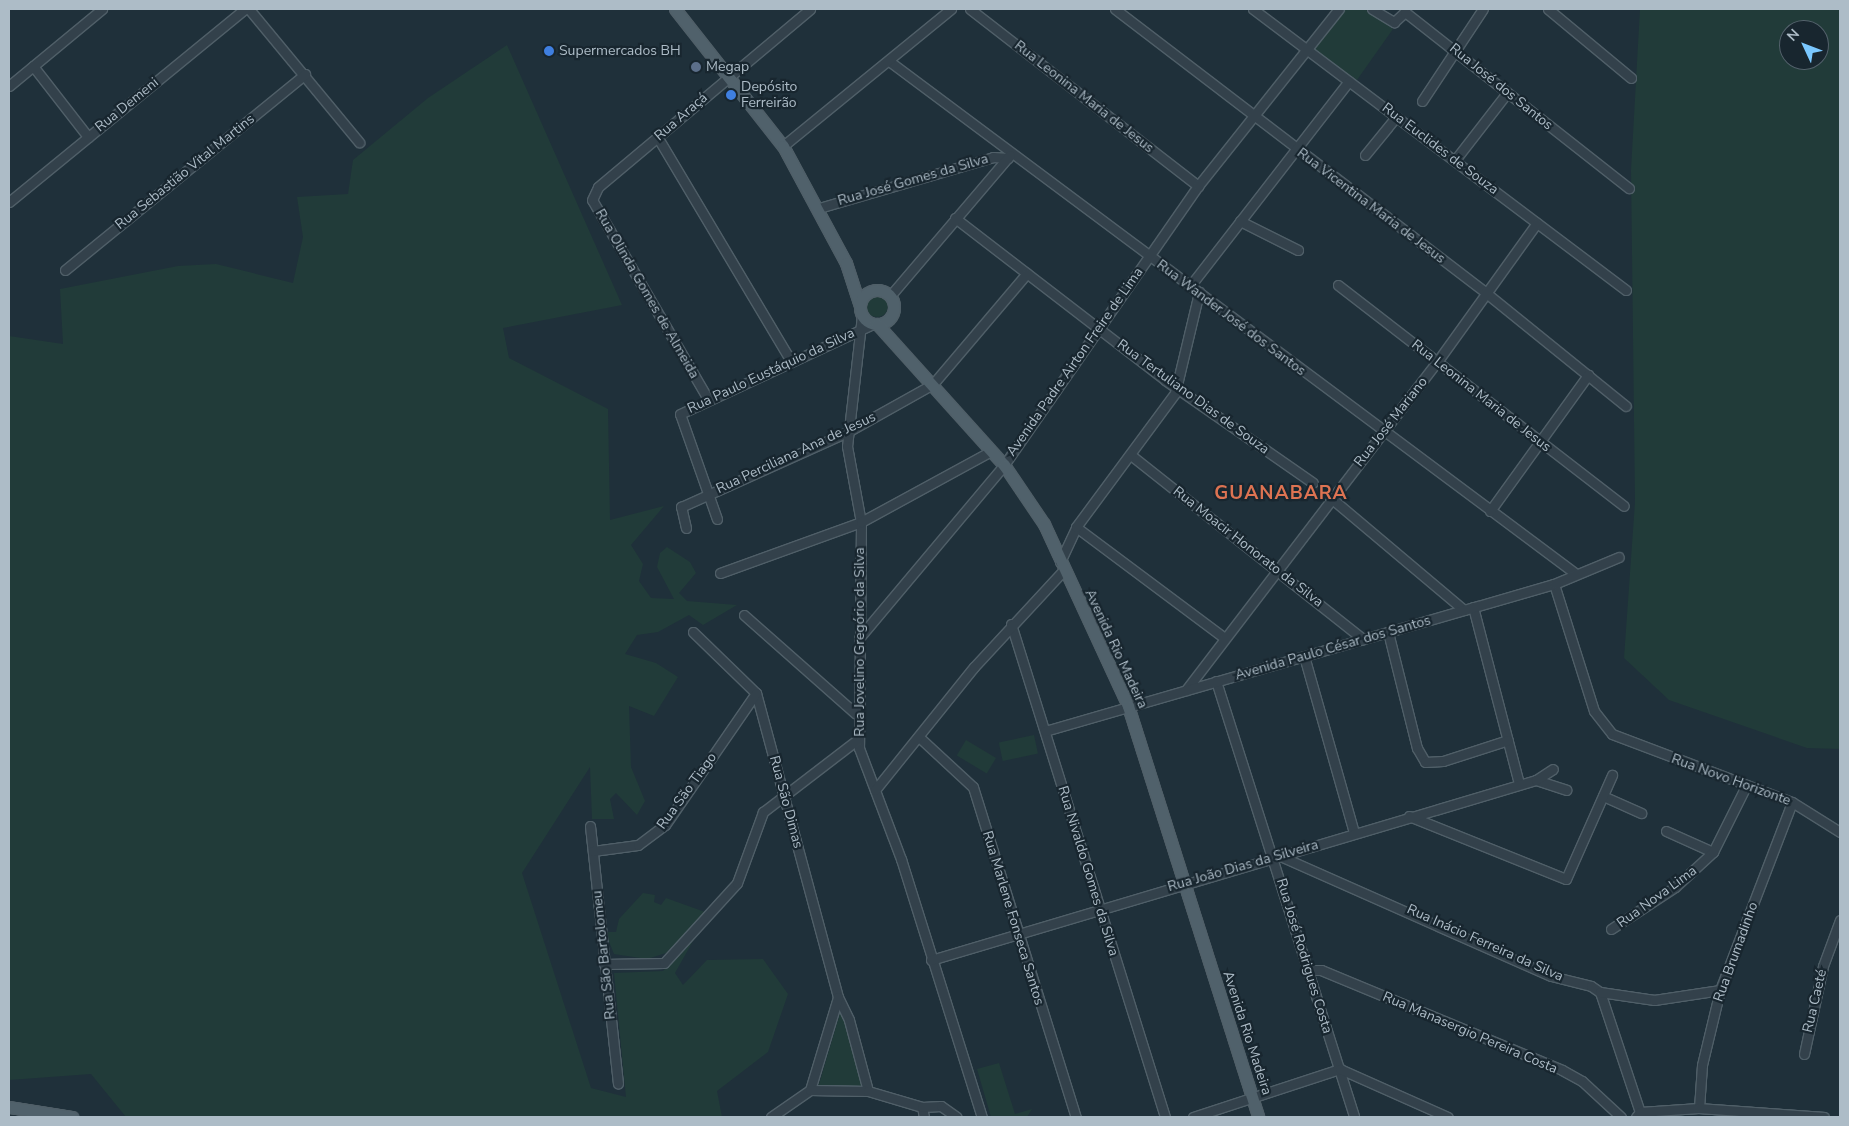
<!DOCTYPE html>
<html>
<head>
<meta charset="utf-8">
<style>
  body { margin:0 }
  #map { position:relative; width:1849px; height:1126px; overflow:hidden; background:#1f303a; font-family:"Nunito Sans",sans-serif }
  div>[style] { position:absolute }
  .green>* { inset:0; background:#213b39; transform-origin:0 0 }
  .round { border-radius:50% }
  .roads { filter:drop-shadow(1px 0 #505f68) drop-shadow(-1px 0 #505f68) drop-shadow(0 1px #505f68) drop-shadow(0 -1px #505f68) }
  .minor>* { height:9px; margin:-4.5px; padding:0 4.5px; transform-origin:4.5px; border-radius:4.5px; background:#33414b }
  .major>* { height:11px; margin:-5.5px; padding:0 5.5px; transform-origin:5.5px; border-radius:5.5px; background:#50616b }
  .major>.ring { margin:-5.5px; padding:0; box-sizing:content-box; background:none; border:11px solid #50616b; border-radius:50% }
  .dots>* { width:14px; height:14px; translate:-50% -50%; box-sizing:border-box; border:2px solid #18262f; border-radius:50% }
  span { translate:-50% -50%; white-space:nowrap; text-align:center; line-height:1.15; -webkit-text-stroke:4.5px #18262f; paint-order:stroke }
  .poi-label { font-size:14px; color:#adbcc7 }
  .left { translate:0 -50%; text-align:left }
  .street-label { font-size:14px; color:#adbcc7 }
  .district-label { font-size:19px; color:#dd7352; font-weight:700; letter-spacing:1px }
  .frame { position:absolute; inset:0; border:10px solid #adbcc7; pointer-events:none }
  .north { position:absolute; left:1779px; top:20px; width:50px; height:50px; box-sizing:border-box; background:#18262f; border:1px solid #54626c; border-radius:50%; rotate:313deg; font-size:14px; font-weight:700; line-height:20px; text-align:center; color:#adbcc7 }
  .north::after { content:''; display:block; margin:auto; width:18px; height:22px; background:#7ac8ff; clip-path:polygon(50% 0,100% 100%,50% 72%,0 100%) }
</style>
</head>
<body>
<div id="map">
  <div class="green">
    <div style="clip-path:polygon(1344px 9px,1365px 9px,1393px 29px,1357px 80px,1313px 50px)"></div>
    <div style="clip-path:polygon(evenodd,1640px 9px,1840px 9px,1840px 749px,1807px 748px,1669px 700px,1624px 658px,1635px 502px,1631px 170px,1640px 9px,1789px 30px,1819px 30px,1819px 60px,1789px 60px,1789px 30px)"></div>
    <div style="clip-path:polygon(507px 45px,622px 305px,503px 328px,509px 358px,608px 409px,610px 520px,664px 506px,631px 545px,643px 564px,639px 581px,651px 598px,674px 599px,657px 567px,660px 553px,667px 547px,690px 562px,696px 573px,679px 593px,687px 601px,737px 605px,703px 625px,689px 615px,658px 632px,637px 635px,625px 654px,656px 663px,678px 677px,654px 716px,629px 706px,631px 767px,645px 801px,637px 815px,616px 793px,610px 799px,614px 819px,592px 819px,590px 767px,522px 873px,591px 1088px,626px 1097px,614px 973px,663px 971px,693px 941px,675px 973px,683px 985px,707px 960px,763px 959px,788px 994px,768px 1052px,717px 1091px,722px 1117px,126px 1117px,91px 1074px,9px 1080px,9px 336px,63px 344px,60px 289px,178px 266px,216px 264px,293px 283px,303px 237px,297px 197px,348px 194px,353px 160px,428px 98px)"></div>
    <div class="round" style="left:866px;top:295px;width:22px;height:22px"></div>
    <div style="left:1034px;top:735px;width:19px;height:36px;rotate:78deg"></div>
    <div style="left:966px;top:740px;width:35px;height:18px;rotate:31deg"></div>
    <div style="clip-path:polygon(643px 893px,655px 895px,654px 902px,661px 905px,666px 898px,705px 912px,666px 953px,647px 959px,614px 954px,605px 932px,616px 932px,619px 919px)"></div>
    <div style="clip-path:polygon(841px 1010px,863px 1091px,817px 1091px)"></div>
    <div style="clip-path:polygon(999px 1063px,1015px 1114px,1032px 1109px,1027px 1117px,991px 1117px,977px 1069px)"></div>
  </div>
  <div class="roads">
    <div class="minor">
      <div style="left:249px;top:9px;width:173px;rotate:50.4deg"></div>
      <div style="left:970px;top:9px;width:289px;rotate:37.8deg"></div>
      <div style="left:1115px;top:9px;width:466px;rotate:37.4deg"></div>
      <div style="left:1485px;top:292px;width:181px;rotate:39deg"></div>
      <div style="left:1253px;top:9px;width:467px;rotate:37deg"></div>
      <div style="left:1372px;top:9px;width:26px;rotate:31deg"></div>
      <div style="left:1394px;top:22px;width:15px;rotate:-42deg"></div>
      <div style="left:1405px;top:12px;width:285px;rotate:38.2deg"></div>
      <div style="left:1548px;top:9px;width:108px;rotate:39.7deg"></div>
      <div style="left:889px;top:61px;width:856px;rotate:36.74deg"></div>
      <div style="left:33px;top:66px;width:90px;rotate:52.2deg"></div>
      <div style="left:9px;top:86px;width:121px;rotate:-39.6deg"></div>
      <div style="left:1422px;top:101px;width:110px;rotate:-56.5deg"></div>
      <div style="left:658px;top:138px;width:257px;rotate:59.2deg"></div>
      <div style="left:783px;top:146px;width:217px;rotate:-39.2deg"></div>
      <div style="left:1365px;top:155px;width:49px;rotate:-50.8deg"></div>
      <div style="left:1455px;top:160px;width:85px;rotate:-52.2deg"></div>
      <div style="left:9px;top:202px;width:305px;rotate:-39.3deg"></div>
      <div style="left:819px;top:208px;width:181px;rotate:-16.3deg"></div>
      <div style="left:993px;top:157px;width:15px;rotate:4deg"></div>
      <div style="left:955px;top:218px;width:265px;rotate:37.6deg"></div>
      <div style="left:1165px;top:380px;width:180px;rotate:34.8deg"></div>
      <div style="left:1240px;top:221px;width:65px;rotate:26.6deg"></div>
      <div style="left:65px;top:270px;width:310px;rotate:-39.2deg"></div>
      <div style="left:1338px;top:285px;width:361px;rotate:37.7deg"></div>
      <div style="left:1190px;top:286px;width:259px;rotate:-52.2deg"></div>
      <div style="left:890px;top:296px;width:185px;rotate:-49.6deg"></div>
      <div style="left:862px;top:315px;width:132px;rotate:96.5deg"></div>
      <div style="left:847px;top:446px;width:77px;rotate:79.6deg"></div>
      <div style="left:861px;top:522px;width:226px;rotate:90.5deg"></div>
      <div style="left:859px;top:748px;width:119px;rotate:69.3deg"></div>
      <div style="left:901px;top:859px;width:270px;rotate:72.6deg"></div>
      <div style="left:708px;top:399px;width:230px;rotate:-120.2deg"></div>
      <div style="left:592px;top:200px;width:14px;rotate:-65deg"></div>
      <div style="left:598px;top:187px;width:277px;rotate:-40deg"></div>
      <div style="left:1132px;top:456px;width:295px;rotate:38.4deg"></div>
      <div style="left:1331px;top:498px;width:174px;rotate:40.1deg"></div>
      <div style="left:1490px;top:511px;width:168px;rotate:-54.2deg"></div>
      <div style="left:717px;top:519px;width:111px;rotate:-109.4deg"></div>
      <div style="left:680px;top:414px;width:213px;rotate:-25deg"></div>
      <div style="left:1076px;top:527px;width:184px;rotate:36.8deg"></div>
      <div style="left:686px;top:528px;width:22px;rotate:-103deg"></div>
      <div style="left:681px;top:507px;width:184px;rotate:-24.3deg"></div>
      <div style="left:849px;top:431px;width:96px;rotate:-29.2deg"></div>
      <div style="left:933px;top:384px;width:145px;rotate:-49.7deg"></div>
      <div style="left:1060px;top:562px;width:38px;rotate:-65deg"></div>
      <div style="left:1076px;top:527px;width:167px;rotate:-53.5deg"></div>
      <div style="left:1175px;top:393px;width:104px;rotate:-76.6deg"></div>
      <div style="left:720px;top:573px;width:150px;rotate:-19.9deg"></div>
      <div style="left:861px;top:522px;width:148px;rotate:-28.6deg"></div>
      <div style="left:1554px;top:584px;width:133px;rotate:72.5deg"></div>
      <div style="left:1594px;top:711px;width:29px;rotate:52deg"></div>
      <div style="left:1612px;top:734px;width:192px;rotate:20.7deg"></div>
      <div style="left:1792px;top:802px;width:57px;rotate:32deg"></div>
      <div style="left:1473px;top:607px;width:183px;rotate:75.4deg"></div>
      <div style="left:744px;top:615px;width:149px;rotate:41.5deg"></div>
      <div style="left:1011px;top:624px;width:516px;rotate:72.65deg"></div>
      <div style="left:693px;top:632px;width:88px;rotate:44.1deg"></div>
      <div style="left:756px;top:693px;width:315px;rotate:74.9deg"></div>
      <div style="left:838px;top:997px;width:25px;rotate:64deg"></div>
      <div style="left:849px;top:1020px;width:73px;rotate:75deg"></div>
      <div style="left:1388px;top:632px;width:120px;rotate:76deg"></div>
      <div style="left:1417px;top:748px;width:16px;rotate:60deg"></div>
      <div style="left:1425px;top:762px;width:18px;rotate:-3deg"></div>
      <div style="left:1443px;top:761px;width:68px;rotate:-17.9deg"></div>
      <div style="left:859px;top:638px;width:226px;rotate:-50deg"></div>
      <div style="left:1004px;top:465px;width:340px;rotate:-55.2deg"></div>
      <div style="left:1198px;top:186px;width:226px;rotate:-51.5deg"></div>
      <div style="left:1304px;top:656px;width:184px;rotate:74.2deg"></div>
      <div style="left:1216px;top:681px;width:457px;rotate:72.4deg"></div>
      <div style="left:1186px;top:690px;width:413px;rotate:-52.6deg"></div>
      <div style="left:1437px;top:362px;width:171px;rotate:-54.3deg"></div>
      <div style="left:1045px;top:731px;width:530px;rotate:-16.11deg"></div>
      <div style="left:1554px;top:584px;width:70px;rotate:-22.6deg"></div>
      <div style="left:920px;top:738px;width:72px;rotate:42.8deg"></div>
      <div style="left:973px;top:787px;width:346px;rotate:72.7deg"></div>
      <div style="left:1536px;top:780px;width:32px;rotate:18deg"></div>
      <div style="left:875px;top:790px;width:158px;rotate:-51.2deg"></div>
      <div style="left:974px;top:667px;width:131px;rotate:-47.2deg"></div>
      <div style="left:1603px;top:796px;width:42px;rotate:24.1deg"></div>
      <div style="left:1409px;top:816px;width:169px;rotate:21.9deg"></div>
      <div style="left:1566px;top:879px;width:114px;rotate:-66.1deg"></div>
      <div style="left:590px;top:826px;width:259px;rotate:83.8deg"></div>
      <div style="left:1666px;top:831px;width:51px;rotate:24.1deg"></div>
      <div style="left:593px;top:851px;width:45px;rotate:-7.6deg"></div>
      <div style="left:638px;top:845px;width:34px;rotate:-37deg"></div>
      <div style="left:665px;top:825px;width:160px;rotate:-55.4deg"></div>
      <div style="left:1280px;top:856px;width:296px;rotate:23.9deg"></div>
      <div style="left:1551px;top:976px;width:41px;rotate:14deg"></div>
      <div style="left:1591px;top:986px;width:11px;rotate:34deg"></div>
      <div style="left:1600px;top:992px;width:126px;rotate:71.6deg"></div>
      <div style="left:1611px;top:929px;width:77px;rotate:-33.3deg"></div>
      <div style="left:1675px;top:887px;width:52px;rotate:-42.6deg"></div>
      <div style="left:1713px;top:852px;width:74px;rotate:-63.4deg"></div>
      <div style="left:931px;top:960px;width:631px;rotate:-16.57deg"></div>
      <div style="left:1536px;top:780px;width:20px;rotate:-33deg"></div>
      <div style="left:604px;top:964px;width:60px;rotate:-1deg"></div>
      <div style="left:664px;top:963px;width:108px;rotate:-47.6deg"></div>
      <div style="left:737px;top:883px;width:76px;rotate:-69.9deg"></div>
      <div style="left:763px;top:812px;width:120px;rotate:-37.5deg"></div>
      <div style="left:1308px;top:970px;width:13px"></div>
      <div style="left:1321px;top:970px;width:261px;rotate:22.5deg"></div>
      <div style="left:1562px;top:1070px;width:23px;rotate:29deg"></div>
      <div style="left:1582px;top:1081px;width:53px;rotate:42.7deg"></div>
      <div style="left:1600px;top:992px;width:55px;rotate:8.4deg"></div>
      <div style="left:1654px;top:1000px;width:67px;rotate:-8.6deg"></div>
      <div style="left:1804px;top:1054px;width:90px;rotate:-77.8deg"></div>
      <div style="left:1823px;top:966px;width:49px;rotate:-69.7deg"></div>
      <div style="left:810px;top:1090px;width:97px;rotate:-73.2deg"></div>
      <div style="left:922px;top:1107px;width:10px;rotate:79deg"></div>
      <div style="left:1699px;top:1108px;width:43px;rotate:-86deg"></div>
      <div style="left:1702px;top:1065px;width:77px;rotate:-76.5deg"></div>
      <div style="left:1720px;top:990px;width:201px;rotate:-69deg"></div>
      <div style="left:771px;top:1117px;width:47px;rotate:-34.7deg"></div>
      <div style="left:810px;top:1090px;width:58px;rotate:1deg"></div>
      <div style="left:868px;top:1091px;width:56px;rotate:16.5deg"></div>
      <div style="left:922px;top:1107px;width:19px;rotate:-3deg"></div>
      <div style="left:941px;top:1106px;width:19px;rotate:35deg"></div>
      <div style="left:1193px;top:1117px;width:155px;rotate:-18.1deg"></div>
      <div style="left:1340px;top:1069px;width:118px;rotate:24deg"></div>
      <div style="left:1636px;top:1117px;width:6px;rotate:-51deg"></div>
      <div style="left:1640px;top:1112px;width:59px;rotate:-3.9deg"></div>
      <div style="left:1699px;top:1108px;width:125px;rotate:4.1deg"></div>
    </div>
    <div class="major">
      <div style="left:675px;top:9px;width:174px;rotate:51.8deg"></div>
      <div style="left:783px;top:146px;width:133px;rotate:61.7deg"></div>
      <div style="left:846px;top:263px;width:45px;rotate:72deg"></div>
      <div class="ring" style="left:860px;top:290px;width:23px;height:23px"></div>
      <div style="left:877px;top:324px;width:190px;rotate:48deg"></div>
      <div style="left:1004px;top:465px;width:71px;rotate:55.9deg"></div>
      <div style="left:1044px;top:524px;width:200px;rotate:65.2deg"></div>
      <div style="left:1128px;top:706px;width:431px;rotate:72.4deg"></div>
      <div style="left:9px;top:1107px;width:64px;rotate:9deg"></div>
    </div>
  </div>
  <div class="dots">
    <div style="left:549px;top:51px;background:#3f7fe0"></div>
    <div style="left:696px;top:67px;background:#5c6f8a"></div>
    <div style="left:731px;top:95px;background:#3f7fe0"></div>
  </div>
  <div class="poi-label">
    <span class="left" style="left:559px;top:51px">Supermercados BH</span>
    <span class="left" style="left:706px;top:67px">Megap</span>
    <span class="left" style="left:741px;top:95px">Depósito<br>Ferreirão</span>
  </div>
  <div class="street-label">
    <span style="left:1501px;top:87px;rotate:39deg">Rua José dos Santos</span>
    <span style="left:1084px;top:97px;rotate:38deg">Rua Leonina Maria de Jesus</span>
    <span style="left:127px;top:105px;rotate:-39deg">Rua Demeni</span>
    <span style="left:681px;top:117px;rotate:-41deg">Rua Araçá</span>
    <span style="left:1440px;top:149px;rotate:37deg">Rua Euclides de Souza</span>
    <span style="left:185px;top:172px;rotate:-39deg">Rua Sebastião Vital Martins</span>
    <span style="left:913px;top:180px;rotate:-16deg">Rua José Gomes da Silva</span>
    <span style="left:1371px;top:206px;rotate:37deg">Rua Vicentina Maria de Jesus</span>
    <span style="left:647px;top:294px;rotate:60deg">Rua Olinda Gomes de Almeida</span>
    <span style="left:1231px;top:318px;rotate:37deg">Rua Wander José dos Santos</span>
    <span style="left:1075px;top:362px;rotate:-55deg">Avenida Padre Airton Freire de Lima</span>
    <span style="left:771px;top:371px;rotate:-25deg">Rua Paulo Eustáquio da Silva</span>
    <span style="left:1481px;top:396px;rotate:38deg">Rua Leonina Maria de Jesus</span>
    <span style="left:1193px;top:397px;rotate:36deg">Rua Tertuliano Dias de Souza</span>
    <span style="left:1391px;top:422px;rotate:-52deg">Rua José Mariano</span>
    <span style="left:796px;top:453px;rotate:-25deg">Rua Perciliana Ana de Jesus</span>
    <span style="left:1248px;top:547px;rotate:38deg">Rua Moacir Honorato da Silva</span>
    <span style="left:860px;top:642px;rotate:-90deg">Rua Jovelino Gregório da Silva</span>
    <span style="left:1333px;top:648px;rotate:-16deg">Avenida Paulo César dos Santos</span>
    <span style="left:1116px;top:649px;rotate:65deg">Avenida Rio Madeira</span>
    <span style="left:1731px;top:780px;rotate:20deg">Rua Novo Horizonte</span>
    <span style="left:687px;top:791px;rotate:-54deg">Rua São Tiago</span>
    <span style="left:786px;top:802px;rotate:75deg">Rua São Dimas</span>
    <span style="left:1243px;top:866px;rotate:-16deg">Rua João Dias da Silveira</span>
    <span style="left:1088px;top:871px;rotate:73deg">Rua Nivaldo Gomes da Silva</span>
    <span style="left:1657px;top:897px;rotate:-36deg">Rua Nova Lima</span>
    <span style="left:1013px;top:918px;rotate:73deg">Rua Marlene Fonseca Santos</span>
    <span style="left:1485px;top:943px;rotate:24deg">Rua Inácio Ferreira da Silva</span>
    <span style="left:1736px;top:952px;rotate:-70deg">Rua Brumadinho</span>
    <span style="left:604px;top:955px;rotate:-96deg">Rua São Bartolomeu</span>
    <span style="left:1304px;top:956px;rotate:73deg">Rua José Rodrigues Costa</span>
    <span style="left:1815px;top:1001px;rotate:-77deg">Rua Caeté</span>
    <span style="left:1247px;top:1033px;rotate:72deg">Avenida Rio Madeira</span>
    <span style="left:1470px;top:1033px;rotate:23deg">Rua Manasergio Pereira Costa</span>
  </div>
  <div class="district-label">
    <span style="left:1281px;top:494px">GUANABARA</span>
  </div>
  <div class="frame"></div>
  <div class="north">N</div>
</div>
</body>
</html>
